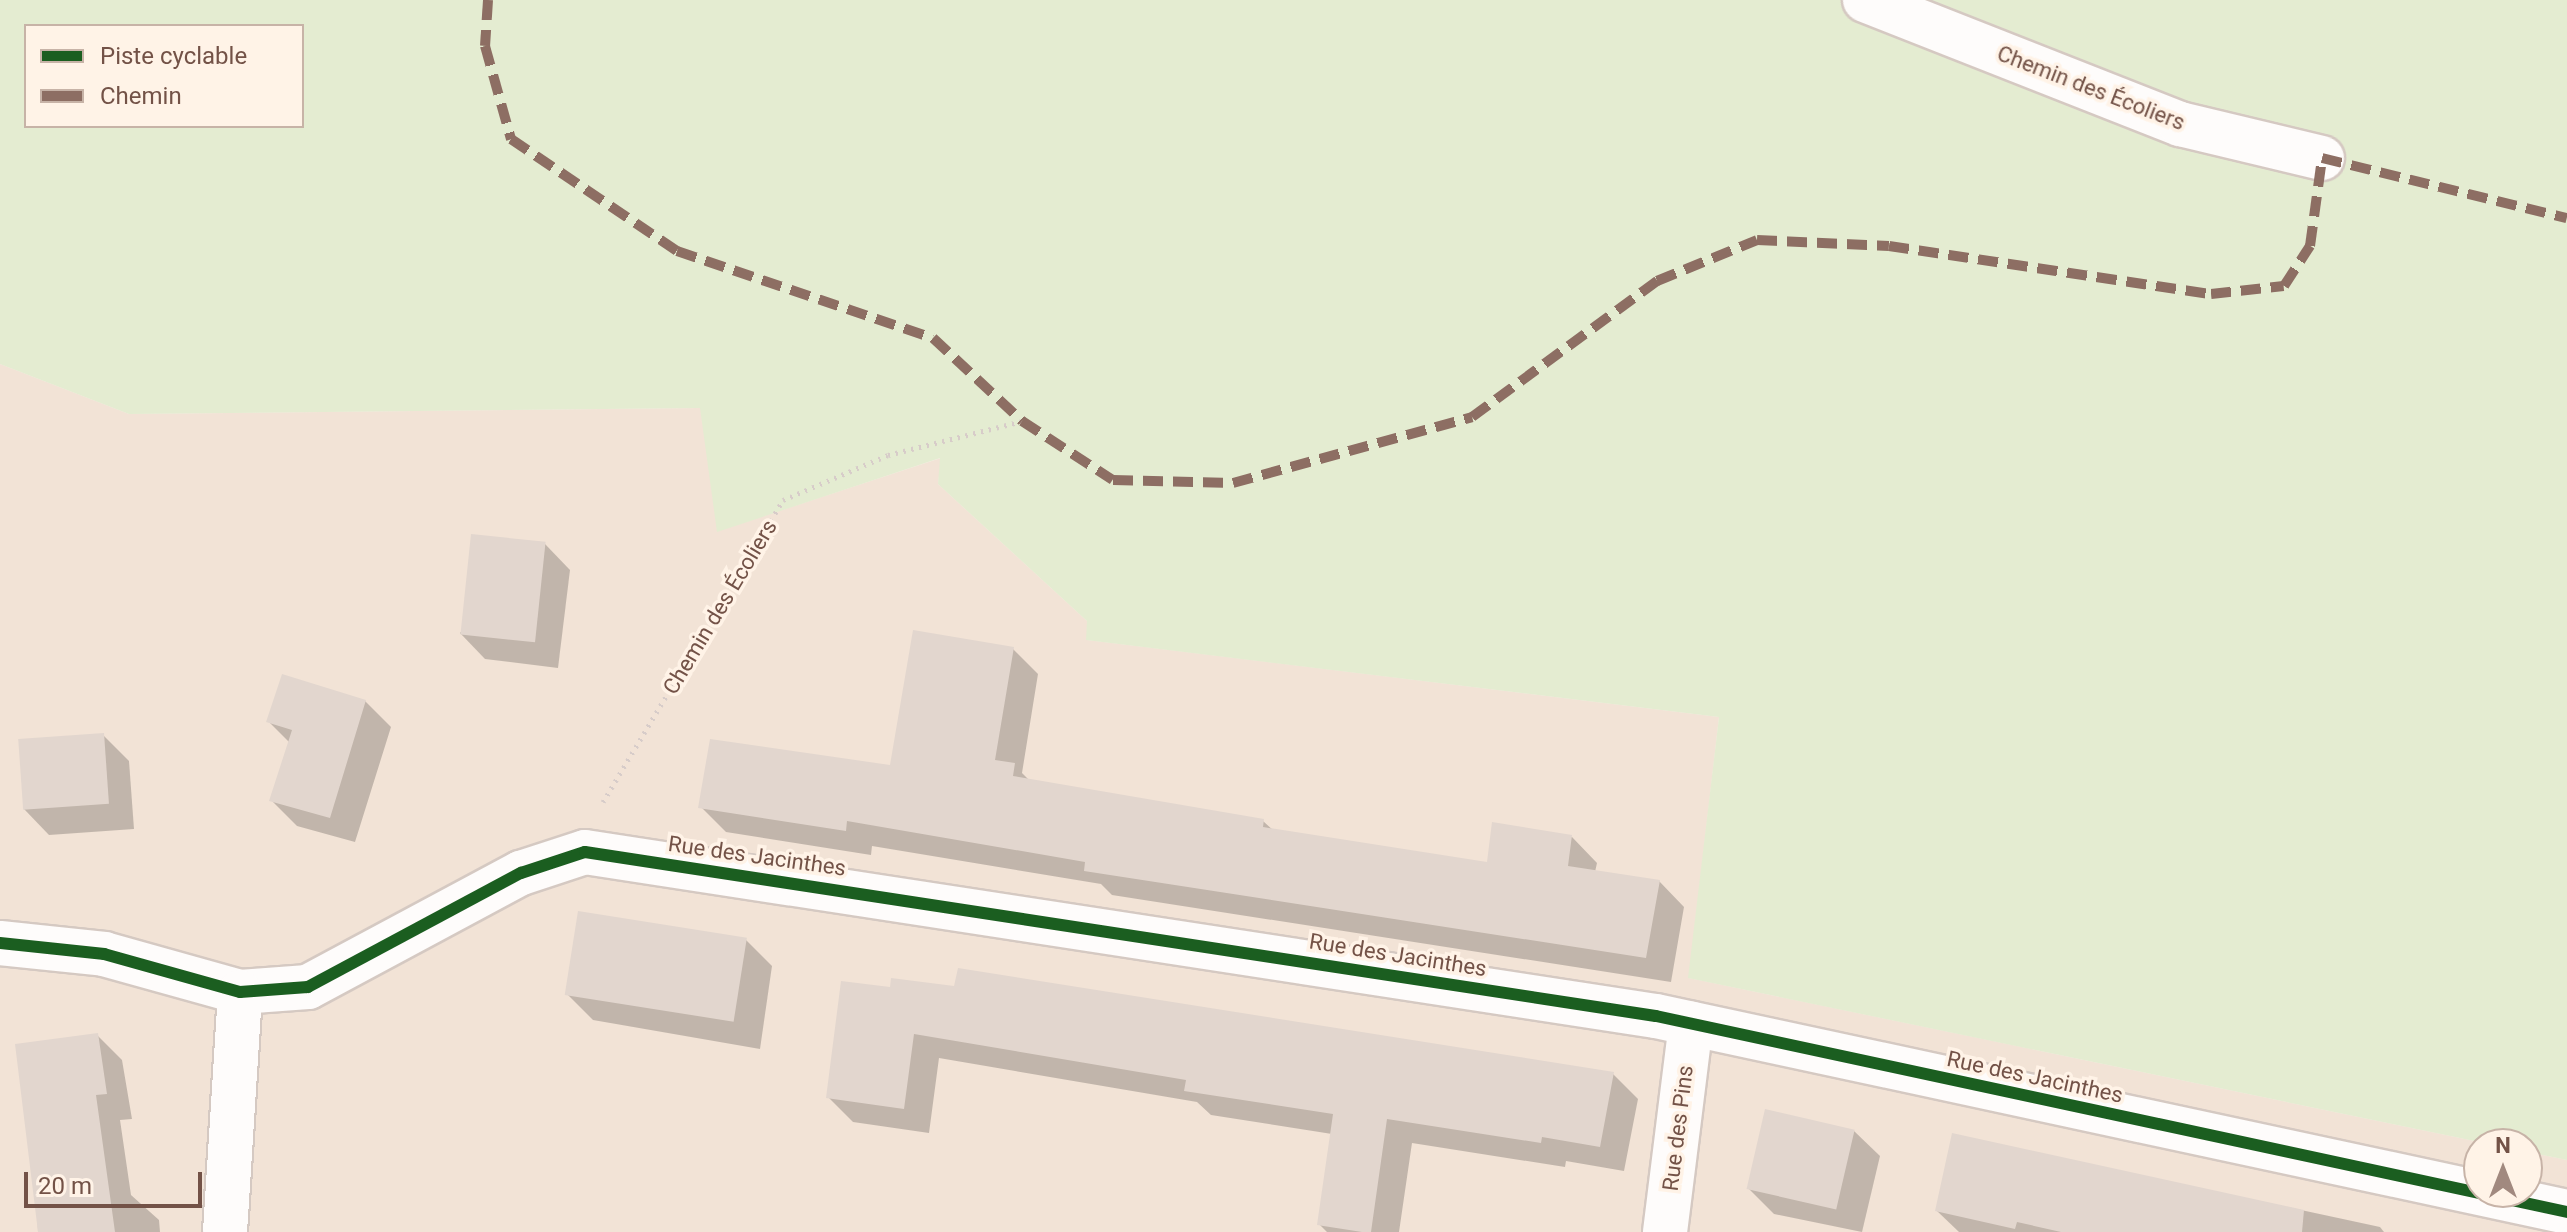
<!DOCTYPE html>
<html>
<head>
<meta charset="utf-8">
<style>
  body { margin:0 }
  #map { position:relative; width:2567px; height:1232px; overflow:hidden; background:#f6eee6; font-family:Roboto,sans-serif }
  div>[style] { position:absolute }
  .residential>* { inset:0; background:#f2e3d6 }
  .green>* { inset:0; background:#e4ecd1 }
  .shadow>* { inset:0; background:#0003 }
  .building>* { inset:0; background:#e2d6ce; transform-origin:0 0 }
  .path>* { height:5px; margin-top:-2.5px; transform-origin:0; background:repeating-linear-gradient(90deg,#d7ccc9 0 2px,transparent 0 8px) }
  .roads { filter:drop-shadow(2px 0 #d5c9c2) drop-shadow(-2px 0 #d5c9c2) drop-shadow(0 2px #d5c9c2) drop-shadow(0 -2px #d5c9c2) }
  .minor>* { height:44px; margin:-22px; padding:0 22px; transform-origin:22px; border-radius:22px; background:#fefcfb }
  .quiet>* { height:10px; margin-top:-5px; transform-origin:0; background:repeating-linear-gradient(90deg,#8d6e63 0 20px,transparent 0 30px) }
  .cycleway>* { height:12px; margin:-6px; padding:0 6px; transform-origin:6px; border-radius:6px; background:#1b5e20 }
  span { translate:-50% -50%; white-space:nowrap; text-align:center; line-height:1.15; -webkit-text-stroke:7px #fff3e7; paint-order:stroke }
  .street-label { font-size:22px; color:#735247 }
  .legend { position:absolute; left:24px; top:24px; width:280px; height:104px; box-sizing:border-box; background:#fff3e7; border:2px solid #c7b3a7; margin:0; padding:10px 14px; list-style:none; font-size:24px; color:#735247 }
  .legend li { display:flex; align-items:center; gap:16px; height:40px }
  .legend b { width:40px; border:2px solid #c7b3a7 }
  .north { position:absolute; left:2463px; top:1128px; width:80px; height:80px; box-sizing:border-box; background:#fff3e7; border:2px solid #c7b3a7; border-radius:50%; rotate:0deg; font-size:22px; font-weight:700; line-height:32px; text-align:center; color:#735247 }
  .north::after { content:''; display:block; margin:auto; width:28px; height:36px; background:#a1897f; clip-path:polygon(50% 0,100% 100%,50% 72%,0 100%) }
  .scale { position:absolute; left:24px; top:1172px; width:178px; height:36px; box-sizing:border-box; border:4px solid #735247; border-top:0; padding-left:10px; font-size:24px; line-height:28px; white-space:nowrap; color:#735247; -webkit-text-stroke:6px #fff3e7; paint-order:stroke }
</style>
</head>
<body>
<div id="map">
  <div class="residential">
    <div style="clip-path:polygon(0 364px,129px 414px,701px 408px,718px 531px,941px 458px,938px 484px,1087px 621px,1087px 640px,1719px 717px,1689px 978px,2489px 1144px,2479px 1144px,2479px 1192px,2527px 1192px,2527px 1152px,2567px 1160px,2567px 1232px,0 1232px)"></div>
  </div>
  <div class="green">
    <div style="clip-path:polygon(evenodd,0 0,2567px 0,2567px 1160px,2527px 1152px,2527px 1144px,2489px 1144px,1688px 978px,1719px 717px,1086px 640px,1087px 621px,938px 484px,940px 458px,717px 532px,700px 408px,129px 414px,0 364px,0 0,26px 26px,302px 26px,302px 126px,26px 126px,26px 26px)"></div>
  </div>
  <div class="shadow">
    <div style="clip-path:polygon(545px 544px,570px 570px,558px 668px,485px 659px,460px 633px)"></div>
    <div style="clip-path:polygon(1013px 649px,1038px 674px,1022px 773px,1030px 781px,1263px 821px,1274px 831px,1488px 864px,1572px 837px,1597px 863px,1595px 872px,1659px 881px,1684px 907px,1671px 982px,1112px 895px,1101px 884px,872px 846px,871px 855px,726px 832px,701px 807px,892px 767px)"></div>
    <div style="clip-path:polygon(365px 701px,391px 727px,355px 842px,297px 826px,271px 800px,290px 743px,269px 722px)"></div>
    <div style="clip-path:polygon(103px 735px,129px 761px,134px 829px,49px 835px,24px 809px)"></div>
    <div style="clip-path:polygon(746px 940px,772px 966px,760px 1049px,593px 1020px,567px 994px)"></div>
    <div style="clip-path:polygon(843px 983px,1613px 1074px,1638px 1099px,1624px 1171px,1566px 1161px,1565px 1167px,1412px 1143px,1399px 1232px,1327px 1232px,1320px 1225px,1332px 1134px,1211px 1115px,1197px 1102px,939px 1058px,929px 1133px,853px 1122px,828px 1097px)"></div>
    <div style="clip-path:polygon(97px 1035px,122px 1060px,132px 1119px,120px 1120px,131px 1195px,159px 1220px,160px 1232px,38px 1232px,37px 1200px)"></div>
    <div style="clip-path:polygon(1854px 1131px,1880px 1156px,1862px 1232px,1774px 1214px,1748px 1188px)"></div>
    <div style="clip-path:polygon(1954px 1135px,2380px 1227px,2384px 1232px,1959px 1232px,1937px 1211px)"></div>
  </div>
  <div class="building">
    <div style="left:471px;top:534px;width:75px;height:101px;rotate:6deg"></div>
    <div style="clip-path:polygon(913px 630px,1014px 647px,995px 760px,1015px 763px,1013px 776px,1264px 819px,1263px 827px,1487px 862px,1492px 822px,1572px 835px,1568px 866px,1660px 880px,1646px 958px,1084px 871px,1085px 862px,847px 821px,846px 831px,698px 808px,710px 739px,890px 765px)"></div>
    <div style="clip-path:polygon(282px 674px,366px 700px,330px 818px,269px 801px,292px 730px,266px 722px)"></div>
    <div style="left:104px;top:733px;width:71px;height:86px;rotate:86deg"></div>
    <div style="left:578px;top:911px;width:171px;height:85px;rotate:9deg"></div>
    <div style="clip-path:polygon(958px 968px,1614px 1072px,1600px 1147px,1542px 1137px,1541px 1143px,1387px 1119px,1371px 1232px,1362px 1232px,1317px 1225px,1333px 1114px,1184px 1091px,1186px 1080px,914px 1034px,904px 1109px,826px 1098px,841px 981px,890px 987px,891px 978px,954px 986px)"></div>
    <div style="clip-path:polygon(98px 1033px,107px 1094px,96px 1095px,115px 1232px,38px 1232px,15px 1044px)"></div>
    <div style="left:1765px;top:1109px;width:92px;height:82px;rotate:13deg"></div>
    <div style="clip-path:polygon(1952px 1133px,2304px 1210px,2302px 1232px,2061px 1232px,2017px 1222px,2015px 1229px,1935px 1211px)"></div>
  </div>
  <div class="path">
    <div style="left:603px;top:802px;width:352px;rotate:-59.2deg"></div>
    <div style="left:783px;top:500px;width:114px;rotate:-23.2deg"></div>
    <div style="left:888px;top:455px;width:138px;rotate:-14.2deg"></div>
  </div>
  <div class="roads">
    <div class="minor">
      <div style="left:1865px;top:0;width:339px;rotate:21.5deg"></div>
      <div style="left:2180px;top:124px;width:146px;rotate:13.5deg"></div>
      <div style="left:0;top:943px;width:105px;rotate:6deg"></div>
      <div style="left:104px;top:954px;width:141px;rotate:15.6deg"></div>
      <div style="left:240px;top:992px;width:68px;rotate:-4.2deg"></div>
      <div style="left:308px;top:987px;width:242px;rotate:-28.2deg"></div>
      <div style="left:521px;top:873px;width:67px;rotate:-18.2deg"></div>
      <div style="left:585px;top:852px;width:1083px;rotate:8.71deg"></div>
      <div style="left:1656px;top:1016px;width:932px;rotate:12.14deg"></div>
      <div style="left:225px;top:1232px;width:240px;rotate:-86.4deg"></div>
      <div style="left:1665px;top:1232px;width:210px;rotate:-82.9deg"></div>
    </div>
  </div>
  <div class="quiet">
    <div style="left:488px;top:0;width:46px;rotate:93.7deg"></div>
    <div style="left:485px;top:46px;width:97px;rotate:74.4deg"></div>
    <div style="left:511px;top:139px;width:200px;rotate:34deg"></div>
    <div style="left:677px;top:251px;width:270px;rotate:18.8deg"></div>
    <div style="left:933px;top:338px;width:122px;rotate:43deg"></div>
    <div style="left:1022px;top:421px;width:108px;rotate:33deg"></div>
    <div style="left:1113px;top:480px;width:120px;rotate:1.4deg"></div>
    <div style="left:1233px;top:483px;width:248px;rotate:-15.4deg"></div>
    <div style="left:1472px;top:417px;width:230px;rotate:-36.3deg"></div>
    <div style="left:1657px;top:281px;width:108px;rotate:-22.3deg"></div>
    <div style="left:1757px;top:240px;width:132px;rotate:2.6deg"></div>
    <div style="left:1889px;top:246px;width:326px;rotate:8.5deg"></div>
    <div style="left:2211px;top:294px;width:73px;rotate:-6.3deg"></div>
    <div style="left:2284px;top:286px;width:48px;rotate:-57deg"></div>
    <div style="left:2310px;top:246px;width:89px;rotate:-82.2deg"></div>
    <div style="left:2322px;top:158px;width:252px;rotate:13.8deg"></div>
  </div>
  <div class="cycleway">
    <div style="left:0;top:943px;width:105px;rotate:6deg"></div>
    <div style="left:104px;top:954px;width:141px;rotate:15.6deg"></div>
    <div style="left:240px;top:992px;width:68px;rotate:-4.2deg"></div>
    <div style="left:308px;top:987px;width:242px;rotate:-28.2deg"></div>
    <div style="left:521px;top:873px;width:67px;rotate:-18.2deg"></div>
    <div style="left:585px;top:852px;width:1083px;rotate:8.71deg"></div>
    <div style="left:1656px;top:1016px;width:932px;rotate:12.14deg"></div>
  </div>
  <div class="street-label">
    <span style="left:2091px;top:88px;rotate:21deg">Chemin des Écoliers</span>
    <span style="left:720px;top:607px;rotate:-59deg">Chemin des Écoliers</span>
    <span style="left:757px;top:856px;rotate:8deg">Rue des Jacinthes</span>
    <span style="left:1398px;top:955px;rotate:9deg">Rue des Jacinthes</span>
    <span style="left:2035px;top:1077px;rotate:12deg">Rue des Jacinthes</span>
    <span style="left:1678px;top:1128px;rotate:-83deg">Rue des Pins</span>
  </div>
  <ul class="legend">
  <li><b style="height:10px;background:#1b5e20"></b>Piste cyclable</li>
  <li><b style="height:10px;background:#8d6e63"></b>Chemin</li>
  </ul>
  <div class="north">N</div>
  <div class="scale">20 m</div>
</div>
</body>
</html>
